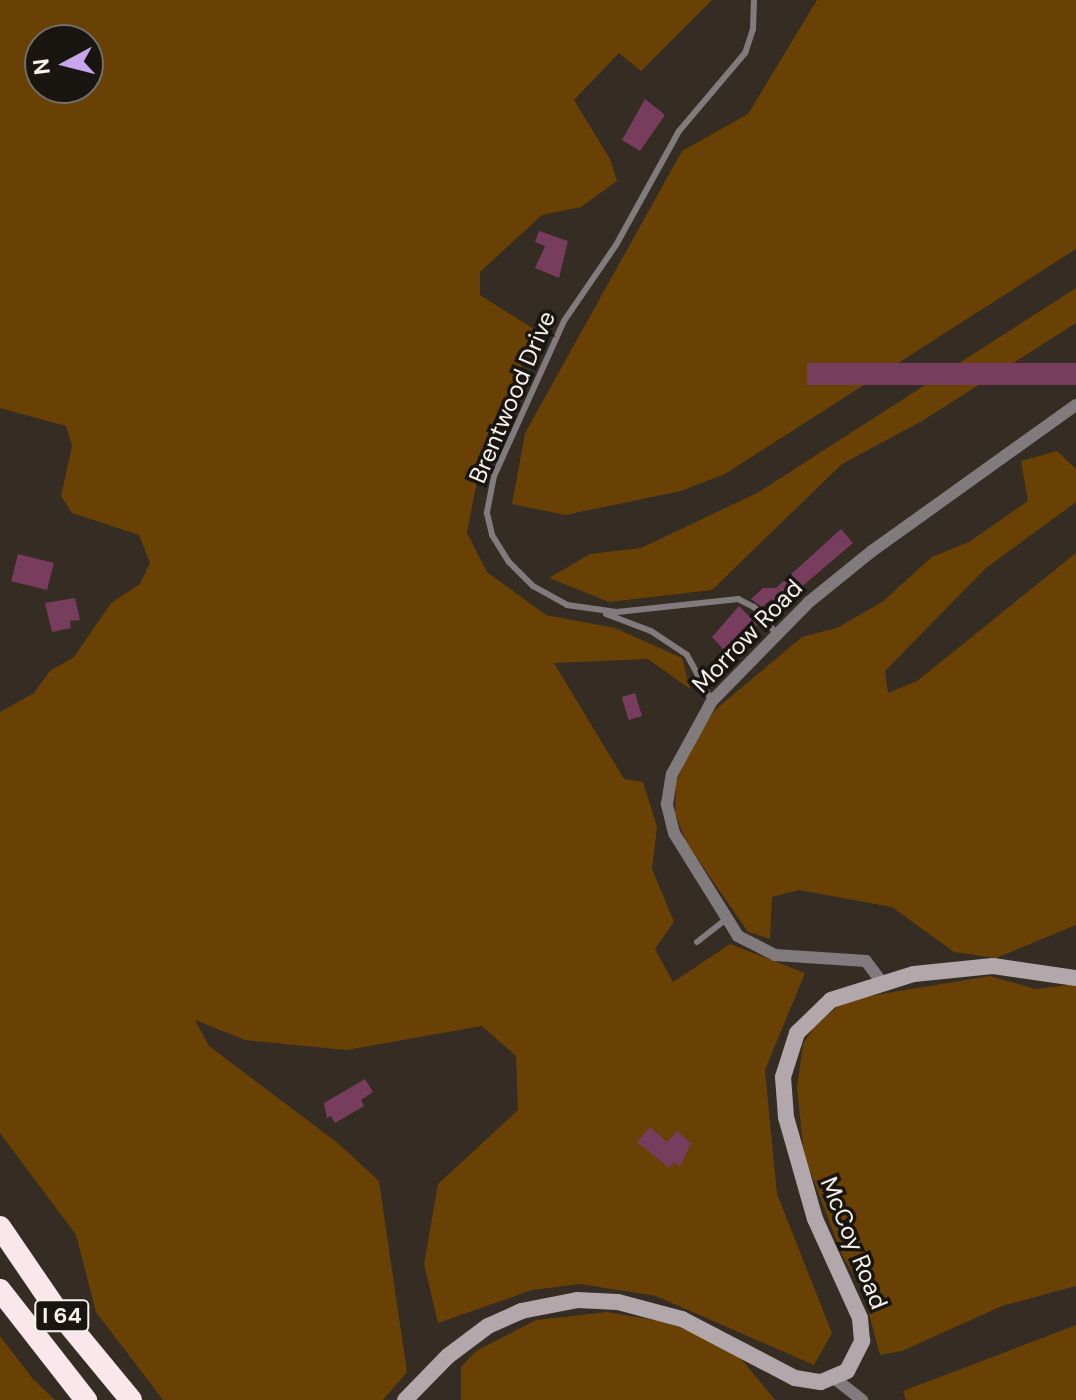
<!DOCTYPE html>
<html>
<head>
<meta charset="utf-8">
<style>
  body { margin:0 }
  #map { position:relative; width:1076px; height:1400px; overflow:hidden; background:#352c23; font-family:"DM Sans",sans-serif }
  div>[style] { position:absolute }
  .green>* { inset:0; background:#6a4104 }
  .building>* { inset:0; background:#783c5d; transform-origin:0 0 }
  .lane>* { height:6px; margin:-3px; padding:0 3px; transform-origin:3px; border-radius:3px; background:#827b7d }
  .street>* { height:12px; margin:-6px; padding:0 6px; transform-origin:6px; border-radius:6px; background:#827b7d }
  .secondary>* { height:16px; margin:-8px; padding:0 8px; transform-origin:8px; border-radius:8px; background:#b2a7aa }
  .highway>* { height:22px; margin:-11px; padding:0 11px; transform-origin:11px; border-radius:11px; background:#f9e7ec }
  span { translate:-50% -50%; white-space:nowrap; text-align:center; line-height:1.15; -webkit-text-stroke:7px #191511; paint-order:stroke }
  .shield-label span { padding:2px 6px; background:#191511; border:2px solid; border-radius:6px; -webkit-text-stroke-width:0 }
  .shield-label { font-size:22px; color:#f8f2ec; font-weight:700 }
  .street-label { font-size:24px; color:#f8f2ec }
  .north { position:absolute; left:24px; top:24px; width:80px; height:80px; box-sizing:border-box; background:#191511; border:2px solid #726d69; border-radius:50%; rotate:263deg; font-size:22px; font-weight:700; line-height:32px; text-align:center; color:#f8f2ec }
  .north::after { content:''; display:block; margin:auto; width:28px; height:36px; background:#c9a5ee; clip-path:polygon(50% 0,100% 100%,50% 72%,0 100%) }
</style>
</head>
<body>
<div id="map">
  <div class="green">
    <div style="clip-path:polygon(evenodd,0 0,712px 0,641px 71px,619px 53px,574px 100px,610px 159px,617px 181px,581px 207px,542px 215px,480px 272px,480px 295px,537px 331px,482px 455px,467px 533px,487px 572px,546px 615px,615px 628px,682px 658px,690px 689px,648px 659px,554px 663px,624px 779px,643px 782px,657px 827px,652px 869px,674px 922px,655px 949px,673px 982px,730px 944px,805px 973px,765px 1070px,777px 1194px,832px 1333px,814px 1365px,656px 1296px,580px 1284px,532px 1290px,438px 1323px,424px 1264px,438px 1184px,518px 1110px,516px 1056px,482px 1026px,347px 1050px,245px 1040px,195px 1020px,209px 1046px,339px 1144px,379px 1181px,407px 1372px,383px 1400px,163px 1400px,96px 1312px,76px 1235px,0 1133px,0 712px,34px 693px,50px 671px,74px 657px,111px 603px,140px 584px,150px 563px,139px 535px,72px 513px,61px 496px,72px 446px,66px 426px,0 408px,0 0,40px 40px,88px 40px,88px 88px,40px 88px,40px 40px)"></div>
    <div style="clip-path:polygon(817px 0,1076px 0,1076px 249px,725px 474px,681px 491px,565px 515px,512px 504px,525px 433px,682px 151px,748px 114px)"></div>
    <div style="clip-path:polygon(1076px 288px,1076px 323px,922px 421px,842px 464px,712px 590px,609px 602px,549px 578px,590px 554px,641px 548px,759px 492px)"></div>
    <div style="clip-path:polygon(1057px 451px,1076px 469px,1076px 502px,986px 568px,885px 671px,888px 693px,917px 681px,1076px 553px,1076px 925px,996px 958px,954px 952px,892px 907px,799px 890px,772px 897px,770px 939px,748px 932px,686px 842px,675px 813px,676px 783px,693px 741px,716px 709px,802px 637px,837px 628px,882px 602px,932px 557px,969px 542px,1028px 501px,1021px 461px)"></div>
    <div style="clip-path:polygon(990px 976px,1035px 989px,1076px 984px,1076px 1286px,1002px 1306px,902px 1351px,880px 1355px,863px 1291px,842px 1255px,804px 1155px,797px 1088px,803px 1044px,814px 1027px,845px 1000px)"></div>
    <div style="clip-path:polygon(607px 1312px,666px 1322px,718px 1343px,737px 1354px,775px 1400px,461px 1400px,461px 1367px,476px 1351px,536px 1320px)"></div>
    <div style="clip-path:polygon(1076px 1325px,1076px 1400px,906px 1400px,903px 1391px)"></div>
    <div style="clip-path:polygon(0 1336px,33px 1379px,55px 1400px,0 1400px)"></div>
  </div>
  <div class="building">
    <div style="clip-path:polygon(645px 99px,665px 115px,640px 151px,622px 140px)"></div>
    <div style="clip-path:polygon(539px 231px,568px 241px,559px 278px,535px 268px,545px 246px,535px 242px)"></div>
    <div style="left:1076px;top:363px;width:22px;height:269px;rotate:90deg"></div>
    <div style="clip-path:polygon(841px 529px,853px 543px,778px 607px,772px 599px,762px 607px,751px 599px,763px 588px,776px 588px)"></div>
    <div style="left:18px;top:554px;width:37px;height:28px;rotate:14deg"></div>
    <div style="clip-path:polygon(75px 598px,80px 620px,70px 621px,71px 628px,52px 632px,45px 603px)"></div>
    <div style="clip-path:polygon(739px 606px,758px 625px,723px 649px,712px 637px)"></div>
    <div style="left:635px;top:693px;width:24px;height:14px;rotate:73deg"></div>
    <div style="clip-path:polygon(365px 1079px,373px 1092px,361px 1100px,364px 1106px,335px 1123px,331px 1116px,327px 1118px,324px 1103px)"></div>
    <div style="clip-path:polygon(650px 1127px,667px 1142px,677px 1131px,691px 1143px,680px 1167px,675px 1162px,669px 1168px,637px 1142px)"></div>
  </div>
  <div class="lane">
    <div style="left:754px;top:0;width:29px;rotate:92deg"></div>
    <div style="left:753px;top:29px;width:25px;rotate:108deg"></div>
    <div style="left:745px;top:53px;width:102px;rotate:130.2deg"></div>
    <div style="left:679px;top:131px;width:130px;rotate:118.9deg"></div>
    <div style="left:616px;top:245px;width:92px;rotate:124.4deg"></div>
    <div style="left:564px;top:321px;width:170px;rotate:114.3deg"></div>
    <div style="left:494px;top:476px;width:38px;rotate:101deg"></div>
    <div style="left:487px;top:513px;width:23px;rotate:77deg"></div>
    <div style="left:492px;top:535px;width:32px;rotate:58deg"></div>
    <div style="left:509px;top:562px;width:34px;rotate:45deg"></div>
    <div style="left:533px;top:586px;width:39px;rotate:29deg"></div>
    <div style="left:567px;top:605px;width:50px;rotate:8deg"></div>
    <div style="left:617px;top:612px;width:122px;rotate:-6.1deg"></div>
    <div style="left:738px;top:599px;width:18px;rotate:27deg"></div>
    <div style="left:754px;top:607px;width:34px;rotate:50deg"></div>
    <div style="left:606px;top:614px;width:48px;rotate:20.7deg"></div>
    <div style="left:651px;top:631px;width:43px;rotate:33.7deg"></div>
    <div style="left:687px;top:655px;width:52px;rotate:61.5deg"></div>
    <div style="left:697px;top:942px;width:37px;rotate:-38deg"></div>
  </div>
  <div class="street">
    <div style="left:881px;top:981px;width:25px;rotate:-127deg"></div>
    <div style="left:866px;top:961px;width:91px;rotate:-176.2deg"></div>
    <div style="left:775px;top:955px;width:42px;rotate:-152.8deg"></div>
    <div style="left:738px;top:936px;width:121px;rotate:-121.9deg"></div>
    <div style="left:674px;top:833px;width:30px;rotate:-104deg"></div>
    <div style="left:667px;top:804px;width:30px;rotate:-81deg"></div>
    <div style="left:672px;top:774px;width:83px;rotate:-61.3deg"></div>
    <div style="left:712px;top:701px;width:139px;rotate:-45.6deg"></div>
    <div style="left:809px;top:602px;width:81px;rotate:-39deg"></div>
    <div style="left:872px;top:551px;width:251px;rotate:-35.6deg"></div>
    <div style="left:834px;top:1378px;width:36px;rotate:38deg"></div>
  </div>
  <div class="secondary">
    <div style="left:405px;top:1400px;width:62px;rotate:-45.7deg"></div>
    <div style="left:448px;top:1356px;width:50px;rotate:-36.9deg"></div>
    <div style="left:488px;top:1326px;width:36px;rotate:-24deg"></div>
    <div style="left:521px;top:1311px;width:57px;rotate:-11.1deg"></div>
    <div style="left:577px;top:1300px;width:41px;rotate:2.8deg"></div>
    <div style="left:618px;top:1302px;width:66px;rotate:14.9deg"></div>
    <div style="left:682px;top:1319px;width:127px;rotate:27.6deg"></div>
    <div style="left:795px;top:1378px;width:26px;rotate:9deg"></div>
    <div style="left:821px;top:1382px;width:28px;rotate:-23deg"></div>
    <div style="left:847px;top:1371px;width:34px;rotate:-63deg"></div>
    <div style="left:862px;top:1341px;width:23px;rotate:-95deg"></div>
    <div style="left:860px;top:1318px;width:109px;rotate:-114.4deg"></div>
    <div style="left:815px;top:1219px;width:106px;rotate:-105.9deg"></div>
    <div style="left:786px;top:1117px;width:40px;rotate:-94.3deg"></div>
    <div style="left:783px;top:1077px;width:46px;rotate:-72.3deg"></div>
    <div style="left:797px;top:1033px;width:47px;rotate:-44.1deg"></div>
    <div style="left:831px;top:1000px;width:87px;rotate:-17.4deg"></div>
    <div style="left:914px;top:974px;width:79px;rotate:-5.8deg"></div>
    <div style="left:993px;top:966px;width:84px;rotate:8.2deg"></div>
  </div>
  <div class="highway">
    <div style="left:0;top:1227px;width:99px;rotate:55.7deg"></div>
    <div style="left:56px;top:1309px;width:118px;rotate:50.5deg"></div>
    <div style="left:0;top:1290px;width:140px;rotate:52deg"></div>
  </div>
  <div class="shield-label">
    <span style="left:62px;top:1316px">I 64</span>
  </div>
  <div class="street-label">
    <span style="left:512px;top:397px;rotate:-67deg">Brentwood Drive</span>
    <span style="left:747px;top:636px;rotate:-46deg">Morrow Road</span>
    <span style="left:854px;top:1243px;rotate:68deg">McCoy Road</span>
  </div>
  <div class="north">N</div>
</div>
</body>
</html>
